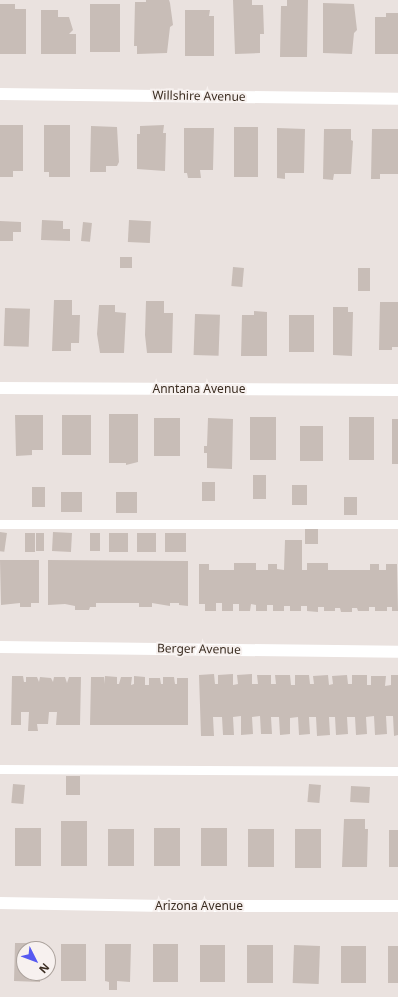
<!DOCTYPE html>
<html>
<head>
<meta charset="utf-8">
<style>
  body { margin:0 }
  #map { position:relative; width:398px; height:997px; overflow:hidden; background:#eae2df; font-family:"Noto Sans",sans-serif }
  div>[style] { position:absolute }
  .building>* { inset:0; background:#c8bdb7; transform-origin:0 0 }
  .lane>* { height:9px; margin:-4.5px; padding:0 4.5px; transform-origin:4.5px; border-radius:4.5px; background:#fff }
  .street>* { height:12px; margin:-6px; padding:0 6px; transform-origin:6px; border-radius:6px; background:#fff }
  span { translate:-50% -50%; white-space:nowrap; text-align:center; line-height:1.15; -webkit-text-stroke:4px #f7f1ef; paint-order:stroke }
  .street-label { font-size:12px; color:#3a2c20 }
  .north { position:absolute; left:16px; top:941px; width:40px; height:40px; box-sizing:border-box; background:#f7f1ef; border:1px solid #aba29c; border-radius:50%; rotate:132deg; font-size:11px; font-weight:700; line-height:16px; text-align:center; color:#3a2c20 }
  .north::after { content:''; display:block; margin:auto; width:14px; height:18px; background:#5659f1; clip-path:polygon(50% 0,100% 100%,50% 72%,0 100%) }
</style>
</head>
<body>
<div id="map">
  <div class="building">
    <div style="clip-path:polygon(146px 0,169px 0,170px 3px,173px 25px,170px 27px,167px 53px,137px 54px,137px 46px,134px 46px,135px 2px,146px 2px)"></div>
    <div style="clip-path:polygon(233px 0,252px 0,252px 5px,263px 5px,264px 34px,260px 34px,260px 53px,235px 54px)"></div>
    <div style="clip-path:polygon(287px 0,308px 0,307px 57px,280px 57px,281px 6px,287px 6px)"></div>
    <div style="clip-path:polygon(323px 3px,354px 4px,357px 30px,354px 33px,352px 54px,323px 53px)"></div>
    <div style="clip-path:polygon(0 4px,15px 4px,15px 9px,26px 9px,26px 54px,0 54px)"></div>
    <div style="left:90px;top:4px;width:30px;height:48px"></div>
    <div style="clip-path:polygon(41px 10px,58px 10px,58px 17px,69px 17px,73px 30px,69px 34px,76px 34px,76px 54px,41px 54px)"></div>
    <div style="clip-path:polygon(185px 10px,210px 10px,209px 16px,214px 16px,214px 56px,185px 56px)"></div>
    <div style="clip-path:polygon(386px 13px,398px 13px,398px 54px,375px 54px,375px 17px,386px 17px)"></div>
    <div style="clip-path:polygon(0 125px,23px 125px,23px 171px,13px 171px,13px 177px,0 177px)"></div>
    <div style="clip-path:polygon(44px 125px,70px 125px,70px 177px,49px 177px,49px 172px,44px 172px)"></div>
    <div style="clip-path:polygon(164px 125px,163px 133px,166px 133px,165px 171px,137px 169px,137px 134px,140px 134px,140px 126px)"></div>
    <div style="clip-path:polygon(91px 126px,117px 127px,119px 162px,117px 166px,106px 166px,106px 172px,90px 172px)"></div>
    <div style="left:234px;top:127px;width:24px;height:50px"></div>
    <div style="clip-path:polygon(184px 128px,214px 128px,213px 170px,200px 170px,201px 178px,188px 178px,187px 173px,184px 173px)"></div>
    <div style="clip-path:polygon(277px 128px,305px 129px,304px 173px,285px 173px,285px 179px,277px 178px)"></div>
    <div style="clip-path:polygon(324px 129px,351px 129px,351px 140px,353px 141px,351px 174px,334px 174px,333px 180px,323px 179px)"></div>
    <div style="clip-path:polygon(372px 129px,398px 129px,398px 174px,380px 174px,380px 179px,371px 179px)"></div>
    <div style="clip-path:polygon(42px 220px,63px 221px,63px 229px,70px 229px,70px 241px,41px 240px)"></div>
    <div style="left:129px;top:220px;width:22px;height:22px;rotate:3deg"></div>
    <div style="clip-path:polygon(0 221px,21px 222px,21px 232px,13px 232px,13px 241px,0 241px)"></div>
    <div style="left:83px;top:222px;width:9px;height:19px;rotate:6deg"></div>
    <div style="left:120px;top:257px;width:12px;height:11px"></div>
    <div style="left:233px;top:267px;width:11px;height:19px;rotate:5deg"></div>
    <div style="left:358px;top:268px;width:12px;height:23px"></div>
    <div style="clip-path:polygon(54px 300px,72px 300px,72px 315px,80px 315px,79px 343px,71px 343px,71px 351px,52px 351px)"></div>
    <div style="clip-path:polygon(146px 301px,164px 301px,164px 313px,173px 313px,172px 353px,147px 353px,145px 335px)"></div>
    <div style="clip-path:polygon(380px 302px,398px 302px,398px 347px,392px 347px,392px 350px,379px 350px)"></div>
    <div style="clip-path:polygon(99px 305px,115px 305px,115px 312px,126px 313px,124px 353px,100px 353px,97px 334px)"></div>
    <div style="clip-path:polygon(333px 307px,348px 307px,348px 312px,353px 312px,352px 356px,333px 355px)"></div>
    <div style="left:5px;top:308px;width:25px;height:38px;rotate:2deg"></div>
    <div style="clip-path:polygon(254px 311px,267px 312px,267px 356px,241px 356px,242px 315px,254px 315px)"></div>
    <div style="left:195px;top:314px;width:25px;height:41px;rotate:2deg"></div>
    <div style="left:289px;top:315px;width:25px;height:37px"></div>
    <div style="clip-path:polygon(109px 414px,138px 414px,138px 462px,126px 465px,126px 463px,109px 463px)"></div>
    <div style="clip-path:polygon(15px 415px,43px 415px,43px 450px,32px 450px,32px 455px,16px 456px)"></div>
    <div style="left:62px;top:415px;width:29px;height:40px"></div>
    <div style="left:250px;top:417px;width:26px;height:43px"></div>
    <div style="left:349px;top:417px;width:25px;height:43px"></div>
    <div style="left:154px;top:418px;width:26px;height:38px"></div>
    <div style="clip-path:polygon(208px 418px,233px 419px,232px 469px,207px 468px,207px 453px,204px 453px,204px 446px,207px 446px)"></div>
    <div style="left:392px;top:419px;width:6px;height:45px"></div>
    <div style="left:300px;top:426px;width:23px;height:35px"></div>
    <div style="left:253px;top:475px;width:13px;height:24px"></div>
    <div style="left:202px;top:482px;width:13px;height:19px"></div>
    <div style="left:292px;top:485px;width:15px;height:20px"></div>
    <div style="left:32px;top:487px;width:13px;height:20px"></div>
    <div style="left:61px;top:492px;width:21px;height:20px"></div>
    <div style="left:116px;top:492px;width:21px;height:21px"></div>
    <div style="left:344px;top:497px;width:13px;height:18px"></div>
    <div style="left:305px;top:526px;width:13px;height:18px"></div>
    <div style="left:0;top:532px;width:7px;height:19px;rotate:8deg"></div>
    <div style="left:53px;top:532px;width:19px;height:19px;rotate:3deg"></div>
    <div style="left:25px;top:533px;width:10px;height:19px"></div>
    <div style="left:36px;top:533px;width:8px;height:18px"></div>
    <div style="left:90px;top:533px;width:10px;height:18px"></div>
    <div style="left:109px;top:533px;width:19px;height:19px"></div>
    <div style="left:137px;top:533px;width:19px;height:19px"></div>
    <div style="left:165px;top:533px;width:21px;height:19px"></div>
    <div style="clip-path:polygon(285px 540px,302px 540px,302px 570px,307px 570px,307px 563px,328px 563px,328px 570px,370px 570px,370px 564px,379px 564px,379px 570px,386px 570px,386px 564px,397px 564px,398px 611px,392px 611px,392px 607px,387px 607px,387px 611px,375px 611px,375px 607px,369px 607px,369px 611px,358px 611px,357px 608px,352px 608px,352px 612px,341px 612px,340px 608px,335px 608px,335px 611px,324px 611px,324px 607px,318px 607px,318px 612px,307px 611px,307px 606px,301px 606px,301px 611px,290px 611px,290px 606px,284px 606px,284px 611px,273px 611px,273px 605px,267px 605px,267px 611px,256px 611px,256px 605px,251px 604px,250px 611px,239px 611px,239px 604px,233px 604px,233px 611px,222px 611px,222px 603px,216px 603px,216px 611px,205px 611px,205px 604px,199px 604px,199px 564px,209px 564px,209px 570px,234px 570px,234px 563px,256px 563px,256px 570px,268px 570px,268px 564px,277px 564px,277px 569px,284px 570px)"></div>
    <div style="clip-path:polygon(0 560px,39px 560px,39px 603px,31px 603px,31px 607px,20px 607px,20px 603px,1px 605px)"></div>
    <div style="clip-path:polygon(48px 560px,188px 561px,188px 606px,179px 605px,179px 603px,170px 603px,170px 606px,152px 603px,152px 607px,139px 607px,139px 603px,96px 603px,96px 607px,90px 607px,89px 610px,75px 610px,75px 606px,65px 604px,48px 605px)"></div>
    <div style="clip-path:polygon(214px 674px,215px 684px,218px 684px,218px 675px,233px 674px,233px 685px,238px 684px,237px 675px,252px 674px,252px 684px,258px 684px,257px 675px,271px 675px,271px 684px,276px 684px,275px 675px,290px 675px,291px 685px,295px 685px,295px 675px,309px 675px,310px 684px,314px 684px,313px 676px,328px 675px,329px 685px,333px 684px,332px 676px,347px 675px,348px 684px,352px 684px,352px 675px,367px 675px,367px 685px,371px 685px,371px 676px,386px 676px,385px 686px,391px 685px,391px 675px,398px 675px,398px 735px,394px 736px,393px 716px,386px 716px,387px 734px,375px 735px,374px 716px,366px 717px,367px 734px,356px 735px,355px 717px,347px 717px,348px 734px,336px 735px,335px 717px,329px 717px,330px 735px,317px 736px,316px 717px,309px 717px,310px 734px,299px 735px,298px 717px,290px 718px,290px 734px,280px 735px,279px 717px,271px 717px,272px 734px,261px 734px,260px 716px,252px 717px,253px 734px,241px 735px,241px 716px,233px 717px,234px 735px,223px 735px,222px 717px,213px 717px,214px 736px,201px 736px,199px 675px)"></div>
    <div style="clip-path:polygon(12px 676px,23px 676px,24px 682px,26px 682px,26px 677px,37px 677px,39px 682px,40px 677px,51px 678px,53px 682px,54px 677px,65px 677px,67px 683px,69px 677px,81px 677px,80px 725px,56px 725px,57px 712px,49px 712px,48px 724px,37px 724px,38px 731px,28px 731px,29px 712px,21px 712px,21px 725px,11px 725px)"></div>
    <div style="clip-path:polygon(105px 676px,117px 677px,117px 684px,119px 684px,121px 677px,132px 677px,131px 685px,134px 684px,134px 676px,145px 677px,145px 685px,149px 685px,149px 678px,160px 678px,161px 684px,163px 684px,163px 677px,174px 677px,175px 684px,177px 684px,177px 678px,188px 678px,188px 725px,90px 725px,91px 677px,104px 677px,104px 684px)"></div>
    <div style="left:66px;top:776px;width:14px;height:19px"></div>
    <div style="left:13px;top:784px;width:12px;height:19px;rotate:5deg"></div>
    <div style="left:309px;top:784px;width:12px;height:18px;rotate:5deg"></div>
    <div style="left:351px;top:786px;width:19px;height:16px;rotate:3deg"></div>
    <div style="clip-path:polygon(344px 819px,365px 819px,365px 829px,368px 829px,367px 867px,342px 867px)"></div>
    <div style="left:61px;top:821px;width:26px;height:45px"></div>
    <div style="left:15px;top:828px;width:26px;height:38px"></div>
    <div style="left:180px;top:828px;width:38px;height:26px;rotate:90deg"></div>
    <div style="left:201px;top:828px;width:26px;height:38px"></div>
    <div style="left:108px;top:829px;width:26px;height:37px"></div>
    <div style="left:274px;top:829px;width:38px;height:26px;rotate:90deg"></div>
    <div style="left:321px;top:829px;width:39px;height:26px;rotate:90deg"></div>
    <div style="left:389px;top:830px;width:9px;height:37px"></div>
    <div style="clip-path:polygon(15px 943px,40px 943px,40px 949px,24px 949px,24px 973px,40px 973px,40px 982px,14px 981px)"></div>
    <div style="left:61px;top:944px;width:25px;height:37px"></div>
    <div style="clip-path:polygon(105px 944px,131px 944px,130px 982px,117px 981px,117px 990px,109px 990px,109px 982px,105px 981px)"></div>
    <div style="left:153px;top:944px;width:25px;height:38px"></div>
    <div style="left:200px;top:945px;width:25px;height:37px"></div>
    <div style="left:247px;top:945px;width:26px;height:38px"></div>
    <div style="left:294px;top:945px;width:26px;height:38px;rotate:2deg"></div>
    <div style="left:341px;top:946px;width:25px;height:37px"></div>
    <div style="left:388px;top:946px;width:10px;height:37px"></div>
  </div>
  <div class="lane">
    <div style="left:0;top:524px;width:398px"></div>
    <div style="left:0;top:769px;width:398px;rotate:0.3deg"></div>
  </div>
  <div class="street">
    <div style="left:0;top:94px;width:398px;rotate:0.7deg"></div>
    <div style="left:0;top:388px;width:398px;rotate:0.3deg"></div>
    <div style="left:0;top:647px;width:398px;rotate:0.7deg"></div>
    <div style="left:0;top:903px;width:165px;rotate:1deg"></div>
    <div style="left:165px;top:906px;width:233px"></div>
  </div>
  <div class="street-label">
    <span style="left:199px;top:96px;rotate:1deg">Willshire Avenue</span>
    <span style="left:199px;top:389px">Anntana Avenue</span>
    <span style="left:199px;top:649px;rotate:1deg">Berger Avenue</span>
    <span style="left:199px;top:906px">Arizona Avenue</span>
  </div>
  <div class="north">N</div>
</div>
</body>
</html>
